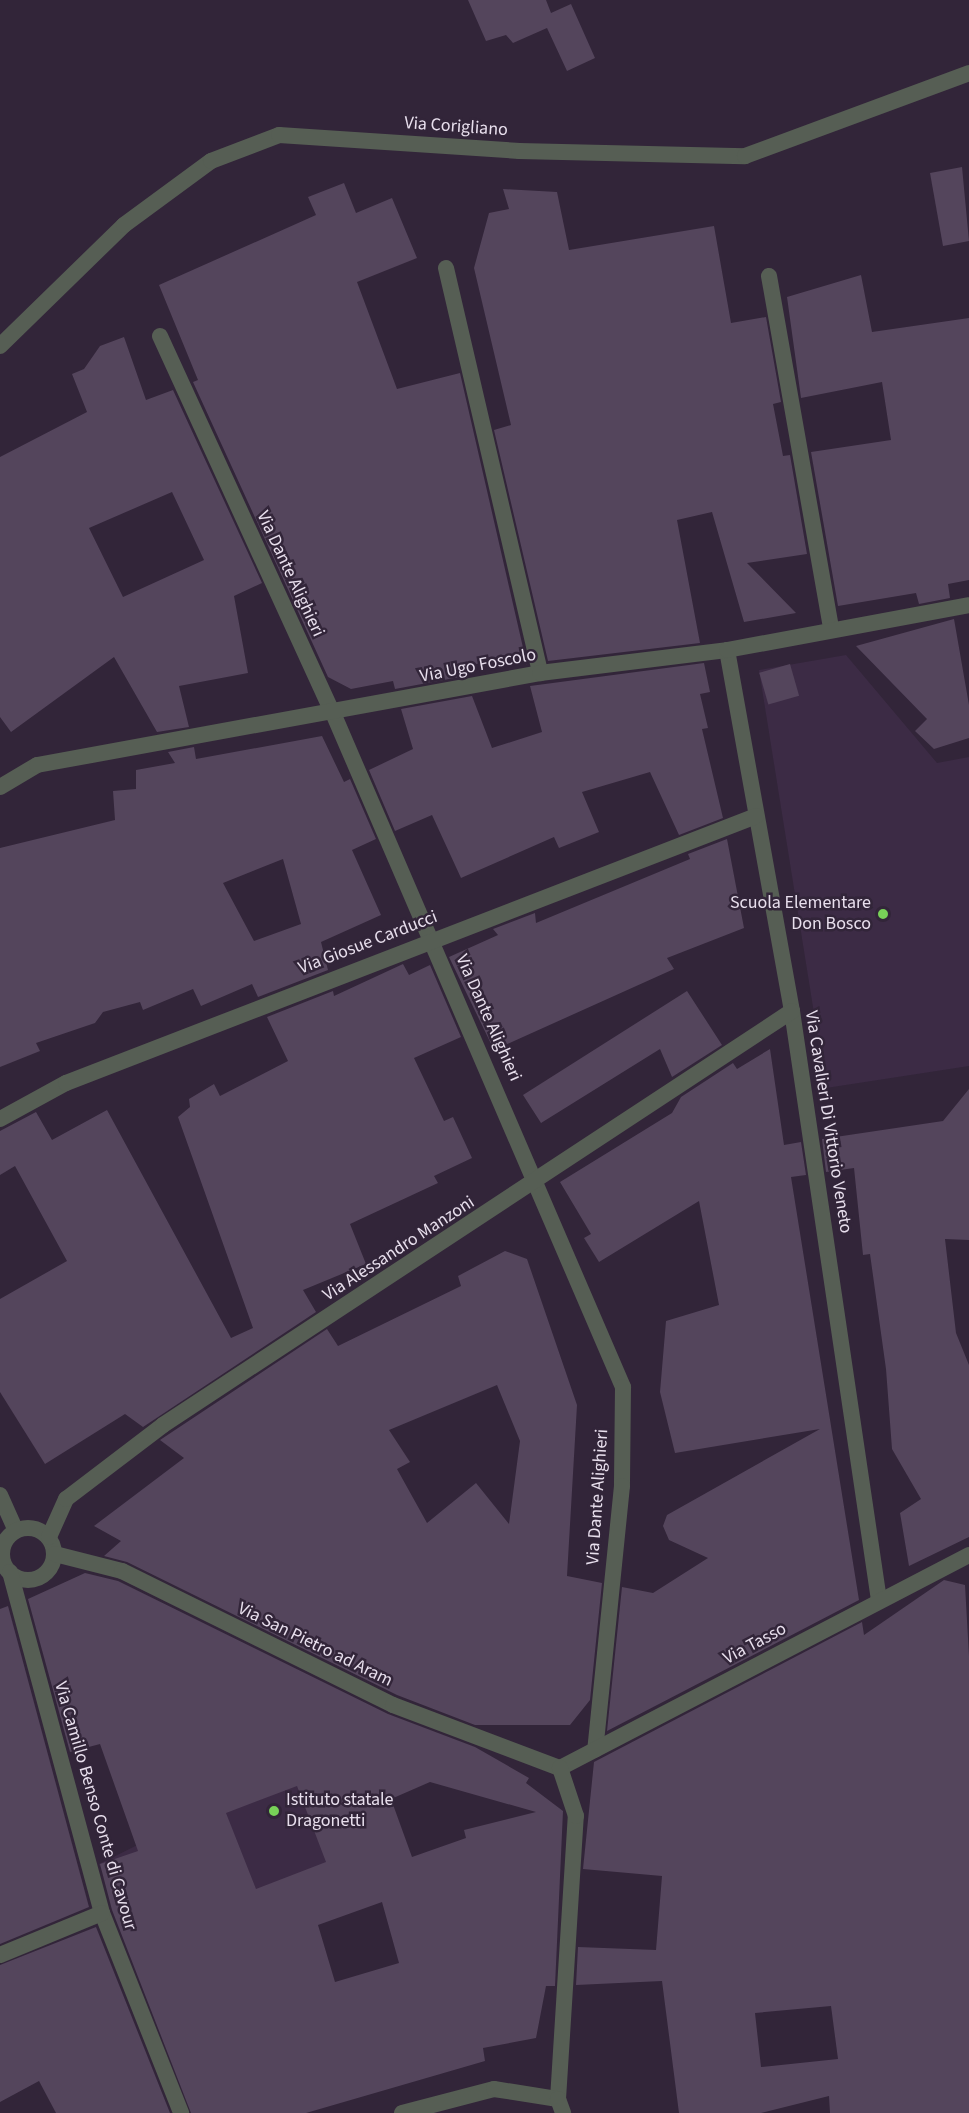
<!DOCTYPE html>
<html>
<head>
<meta charset="utf-8">
<style>
  body { margin:0 }
  #map { position:relative; width:969px; height:2113px; overflow:hidden; background:#322539; font-family:"Source Sans 3",sans-serif }
  div>[style] { position:absolute }
  .built>* { inset:0; background:#3c2b45 }
  .building>* { inset:0; background:#54455c; transform-origin:0 0 }
  .minor>* { height:16px; margin:-8px; padding:0 8px; transform-origin:8px; border-radius:8px; background:#565e54 }
  .minor>.ring { margin:-8px; padding:0; box-sizing:content-box; background:none; border:16px solid #565e54; border-radius:50% }
  .dots>* { width:16px; height:16px; translate:-50% -50%; box-sizing:border-box; border:3px solid #322539; border-radius:50% }
  span { translate:-50% -50%; white-space:nowrap; text-align:center; line-height:1.15; -webkit-text-stroke:5px #322539; paint-order:stroke }
  .street-label { font-size:18px; color:#e8dfed }
  .poi-label { font-size:18px; color:#e8dfed }
  .right { translate:-100% -50%; text-align:right }
  .left { translate:0 -50%; text-align:left }
</style>
</head>
<body>
<div id="map">
  <div class="built">
    <div style="clip-path:polygon(846px 655px,937px 763px,969px 757px,969px 1066px,826px 1088px,759px 670px)"></div>
    <div style="clip-path:polygon(316px 1757px,382px 1902px,148px 1970px,99px 1864px)"></div>
  </div>
  <div class="building">
    <div style="clip-path:polygon(468px 0,546px 0,551px 13px,571px 4px,595px 58px,567px 71px,547px 28px,513px 43px,506px 35px,486px 41px)"></div>
    <div style="clip-path:polygon(962px 167px,969px 241px,943px 246px,930px 173px)"></div>
    <div style="clip-path:polygon(344px 183px,356px 213px,392px 198px,417px 258px,357px 282px,397px 389px,460px 373px,527px 665px,522px 655px,461px 667px,465px 676px,395px 689px,393px 681px,351px 689px,328px 677px,193px 382px,198px 380px,159px 285px,316px 215px,308px 197px)"></div>
    <div style="clip-path:polygon(503px 189px,557px 192px,569px 250px,714px 226px,731px 323px,766px 317px,781px 402px,773px 404px,783px 456px,790px 455px,807px 554px,747px 563px,796px 613px,744px 622px,712px 512px,677px 520px,700px 643px,548px 661px,494px 430px,511px 425px,474px 268px,489px 213px,509px 209px)"></div>
    <div style="clip-path:polygon(861px 275px,872px 332px,969px 318px,969px 580px,948px 584px,950px 598px,919px 604px,916px 593px,838px 606px,811px 452px,891px 440px,882px 382px,801px 398px,787px 297px)"></div>
    <div style="clip-path:polygon(evenodd,124px 337px,146px 400px,173px 390px,262px 583px,234px 596px,248px 673px,179px 686px,189px 727px,157px 732px,114px 657px,11px 732px,0 717px,0 457px,87px 412px,72px 374px,84px 369px,100px 346px,124px 337px,172px 492px,204px 560px,123px 597px,89px 528px,172px 492px)"></div>
    <div style="clip-path:polygon(954px 619px,969px 705px,969px 738px,934px 749px,915px 731px,927px 719px,856px 646px)"></div>
    <div style="clip-path:polygon(704px 663px,710px 692px,700px 694px,708px 728px,702px 729px,723px 818px,679px 835px,650px 772px,582px 792px,599px 832px,559px 848px,554px 837px,461px 878px,432px 815px,395px 831px,369px 770px,413px 749px,401px 709px,472px 696px,492px 748px,542px 732px,530px 686px)"></div>
    <div style="left:790px;top:664px;width:33px;height:32px;rotate:74deg"></div>
    <div style="clip-path:polygon(evenodd,322px 736px,344px 782px,350px 779px,376px 839px,352px 850px,381px 915px,321px 942px,328px 970px,258px 997px,252px 984px,201px 1006px,193px 989px,143px 1010px,140px 1002px,103px 1012px,95px 1023px,36px 1043px,40px 1051px,0 1067px,0 848px,115px 820px,113px 791px,136px 789px,136px 770px,175px 763px,168px 752px,194px 747px,196px 759px,322px 736px,283px 859px,301px 924px,254px 941px,223px 883px,283px 859px)"></div>
    <div style="clip-path:polygon(727px 839px,744px 928px,667px 958px,674px 969px,494px 1050px,449px 957px,498px 935px,493px 929px,535px 913px,536px 923px,690px 859px,688px 854px)"></div>
    <div style="clip-path:polygon(403px 964px,409px 975px,430px 965px,461px 1037px,414px 1058px,444px 1121px,453px 1117px,472px 1158px,434px 1176px,438px 1183px,350px 1224px,366px 1264px,303px 1290px,316px 1312px,143px 1427px,125px 1414px,45px 1464px,0 1392px,0 1299px,67px 1261px,15px 1166px,0 1175px,0 1131px,36px 1112px,52px 1140px,107px 1110px,231px 1338px,253px 1328px,178px 1117px,190px 1107px,189px 1099px,214px 1084px,220px 1096px,288px 1061px,267px 1017px,333px 991px,334px 996px)"></div>
    <div style="clip-path:polygon(687px 991px,722px 1045px,672px 1077px,660px 1049px,541px 1123px,523px 1095px)"></div>
    <div style="clip-path:polygon(770px 1049px,784px 1145px,801px 1142px,806px 1175px,791px 1177px,859px 1600px,607px 1731px,622px 1587px,653px 1593px,708px 1558px,669px 1540px,663px 1526px,667px 1515px,820px 1429px,675px 1453px,660px 1392px,666px 1321px,719px 1305px,699px 1201px,599px 1262px,584px 1238px,591px 1234px,560px 1182px,672px 1113px,681px 1097px,733px 1063px,737px 1069px)"></div>
    <div style="clip-path:polygon(969px 1089px,969px 1240px,945px 1239px,956px 1333px,969px 1365px,969px 1537px,909px 1566px,900px 1513px,921px 1499px,892px 1449px,886px 1369px,870px 1254px,863px 1255px,854px 1168px,826px 1172px,822px 1139px,943px 1121px)"></div>
    <div style="clip-path:polygon(evenodd,505px 1251px,527px 1259px,577px 1405px,567px 1576px,602px 1583px,590px 1700px,570px 1725px,475px 1725px,397px 1695px,127px 1562px,104px 1556px,121px 1541px,94px 1526px,184px 1458px,160px 1440px,169px 1434px,327px 1329px,338px 1346px,461px 1286px,458px 1276px,505px 1251px,497px 1385px,520px 1441px,509px 1524px,476px 1483px,427px 1523px,397px 1469px,410px 1462px,389px 1430px,497px 1385px)"></div>
    <div style="clip-path:polygon(evenodd,85px 1573px,118px 1581px,388px 1714px,475px 1747px,529px 1778px,526px 1783px,563px 1811px,555px 1986px,546px 1986px,536px 2038px,483px 2048px,485px 2061px,306px 2113px,191px 2113px,112px 1910px,100px 1864px,138px 1851px,100px 1744px,70px 1752px,28px 1599px,85px 1573px,430px 1782px,536px 1812px,464px 1830px,466px 1838px,412px 1857px,391px 1799px,430px 1782px,85px 1573px,297px 1786px,326px 1862px,256px 1889px,226px 1813px,297px 1786px,85px 1573px,382px 1902px,399px 1963px,335px 1982px,318px 1925px,382px 1902px)"></div>
    <div style="clip-path:polygon(evenodd,944px 1580px,965px 1585px,969px 1656px,969px 2113px,830px 2113px,829px 2096px,761px 2113px,679px 2113px,662px 1981px,576px 1985px,578px 1947px,656px 1950px,662px 1876px,583px 1869px,594px 1762px,862px 1622px,864px 1635px,944px 1580px,831px 2006px,838px 2059px,761px 2067px,755px 2013px,831px 2006px)"></div>
    <div style="clip-path:polygon(8px 1606px,89px 1907px,0 1944px,0 1609px)"></div>
    <div style="clip-path:polygon(96px 1927px,170px 2113px,56px 2113px,39px 2081px,0 2102px,0 1965px)"></div>
  </div>
  <div class="minor">
    <div style="left:446px;top:268px;width:416px;rotate:76.9deg"></div>
    <div style="left:769px;top:276px;width:356px;rotate:80deg"></div>
    <div style="left:160px;top:336px;width:415px;rotate:65.4deg"></div>
    <div style="left:333px;top:713px;width:734px;rotate:66.72deg"></div>
    <div style="left:623px;top:1387px;width:99px;rotate:90.6deg"></div>
    <div style="left:622px;top:1486px;width:265px;rotate:95.8deg"></div>
    <div style="left:0;top:346px;width:173px;rotate:-44.3deg"></div>
    <div style="left:124px;top:225px;width:108px;rotate:-36.3deg"></div>
    <div style="left:211px;top:161px;width:73px;rotate:-20.9deg"></div>
    <div style="left:279px;top:135px;width:241px;rotate:3.8deg"></div>
    <div style="left:519px;top:151px;width:226px;rotate:1.3deg"></div>
    <div style="left:745px;top:156px;width:239px;rotate:-20.3deg"></div>
    <div style="left:727px;top:650px;width:367px;rotate:79.8deg"></div>
    <div style="left:792px;top:1011px;width:595px;rotate:81.6deg"></div>
    <div style="left:0;top:787px;width:43px;rotate:-30.7deg"></div>
    <div style="left:37px;top:765px;width:511px;rotate:-10.36deg"></div>
    <div style="left:540px;top:673px;width:188px;rotate:-7deg"></div>
    <div style="left:727px;top:650px;width:246px;rotate:-10.5deg"></div>
    <div style="left:0;top:1119px;width:75px;rotate:-28.6deg"></div>
    <div style="left:66px;top:1083px;width:740px;rotate:-21.15deg"></div>
    <div style="left:0;top:1495px;width:39px;rotate:66deg"></div>
    <div class="ring" style="left:2px;top:1528px;width:36px;height:36px"></div>
    <div style="left:49px;top:1537px;width:42px;rotate:-65.9deg"></div>
    <div style="left:66px;top:1499px;width:122px;rotate:-37.3deg"></div>
    <div style="left:163px;top:1425px;width:753px;rotate:-33.35deg"></div>
    <div style="left:55px;top:1554px;width:69px;rotate:14.2deg"></div>
    <div style="left:122px;top:1571px;width:302px;rotate:26.3deg"></div>
    <div style="left:393px;top:1705px;width:178px;rotate:20.7deg"></div>
    <div style="left:10px;top:1572px;width:353px;rotate:74.9deg"></div>
    <div style="left:102px;top:1913px;width:215px;rotate:68.4deg"></div>
    <div style="left:560px;top:1768px;width:461px;rotate:-27.5deg"></div>
    <div style="left:0;top:1955px;width:110px;rotate:-22.4deg"></div>
    <div style="left:558px;top:2099px;width:284px;rotate:-86.4deg"></div>
    <div style="left:576px;top:1816px;width:51px;rotate:-108.4deg"></div>
    <div style="left:402px;top:2113px;width:95px;rotate:-14.6deg"></div>
    <div style="left:494px;top:2089px;width:65px;rotate:8.9deg"></div>
    <div style="left:558px;top:2099px;width:15px;rotate:70deg"></div>
  </div>
  <div class="dots">
    <div style="left:883px;top:914px;background:#78d158"></div>
    <div style="left:274px;top:1811px;background:#78d158"></div>
  </div>
  <div class="street-label">
    <span style="left:456px;top:127px;rotate:4deg">Via Corigliano</span>
    <span style="left:290px;top:574px;rotate:65deg">Via Dante Alighieri</span>
    <span style="left:478px;top:666px;rotate:-11deg">Via Ugo Foscolo</span>
    <span style="left:368px;top:943px;rotate:-21deg">Via Giosue Carducci</span>
    <span style="left:488px;top:1018px;rotate:66deg">Via Dante Alighieri</span>
    <span style="left:828px;top:1122px;rotate:81deg">Via Cavalieri Di Vittorio Veneto</span>
    <span style="left:399px;top:1249px;rotate:-33deg">Via Alessandro Manzoni</span>
    <span style="left:598px;top:1497px;rotate:-86deg">Via Dante Alighieri</span>
    <span style="left:755px;top:1644px;rotate:-28deg">Via Tasso</span>
    <span style="left:315px;top:1645px;rotate:26deg">Via San Pietro ad Aram</span>
    <span style="left:95px;top:1806px;rotate:74deg">Via Camillo Benso Conte di Cavour</span>
  </div>
  <div class="poi-label">
    <span class="right" style="left:871px;top:914px">Scuola Elementare<br>Don Bosco</span>
    <span class="left" style="left:286px;top:1811px">Istituto statale<br>Dragonetti</span>
  </div>
</div>
</body>
</html>
